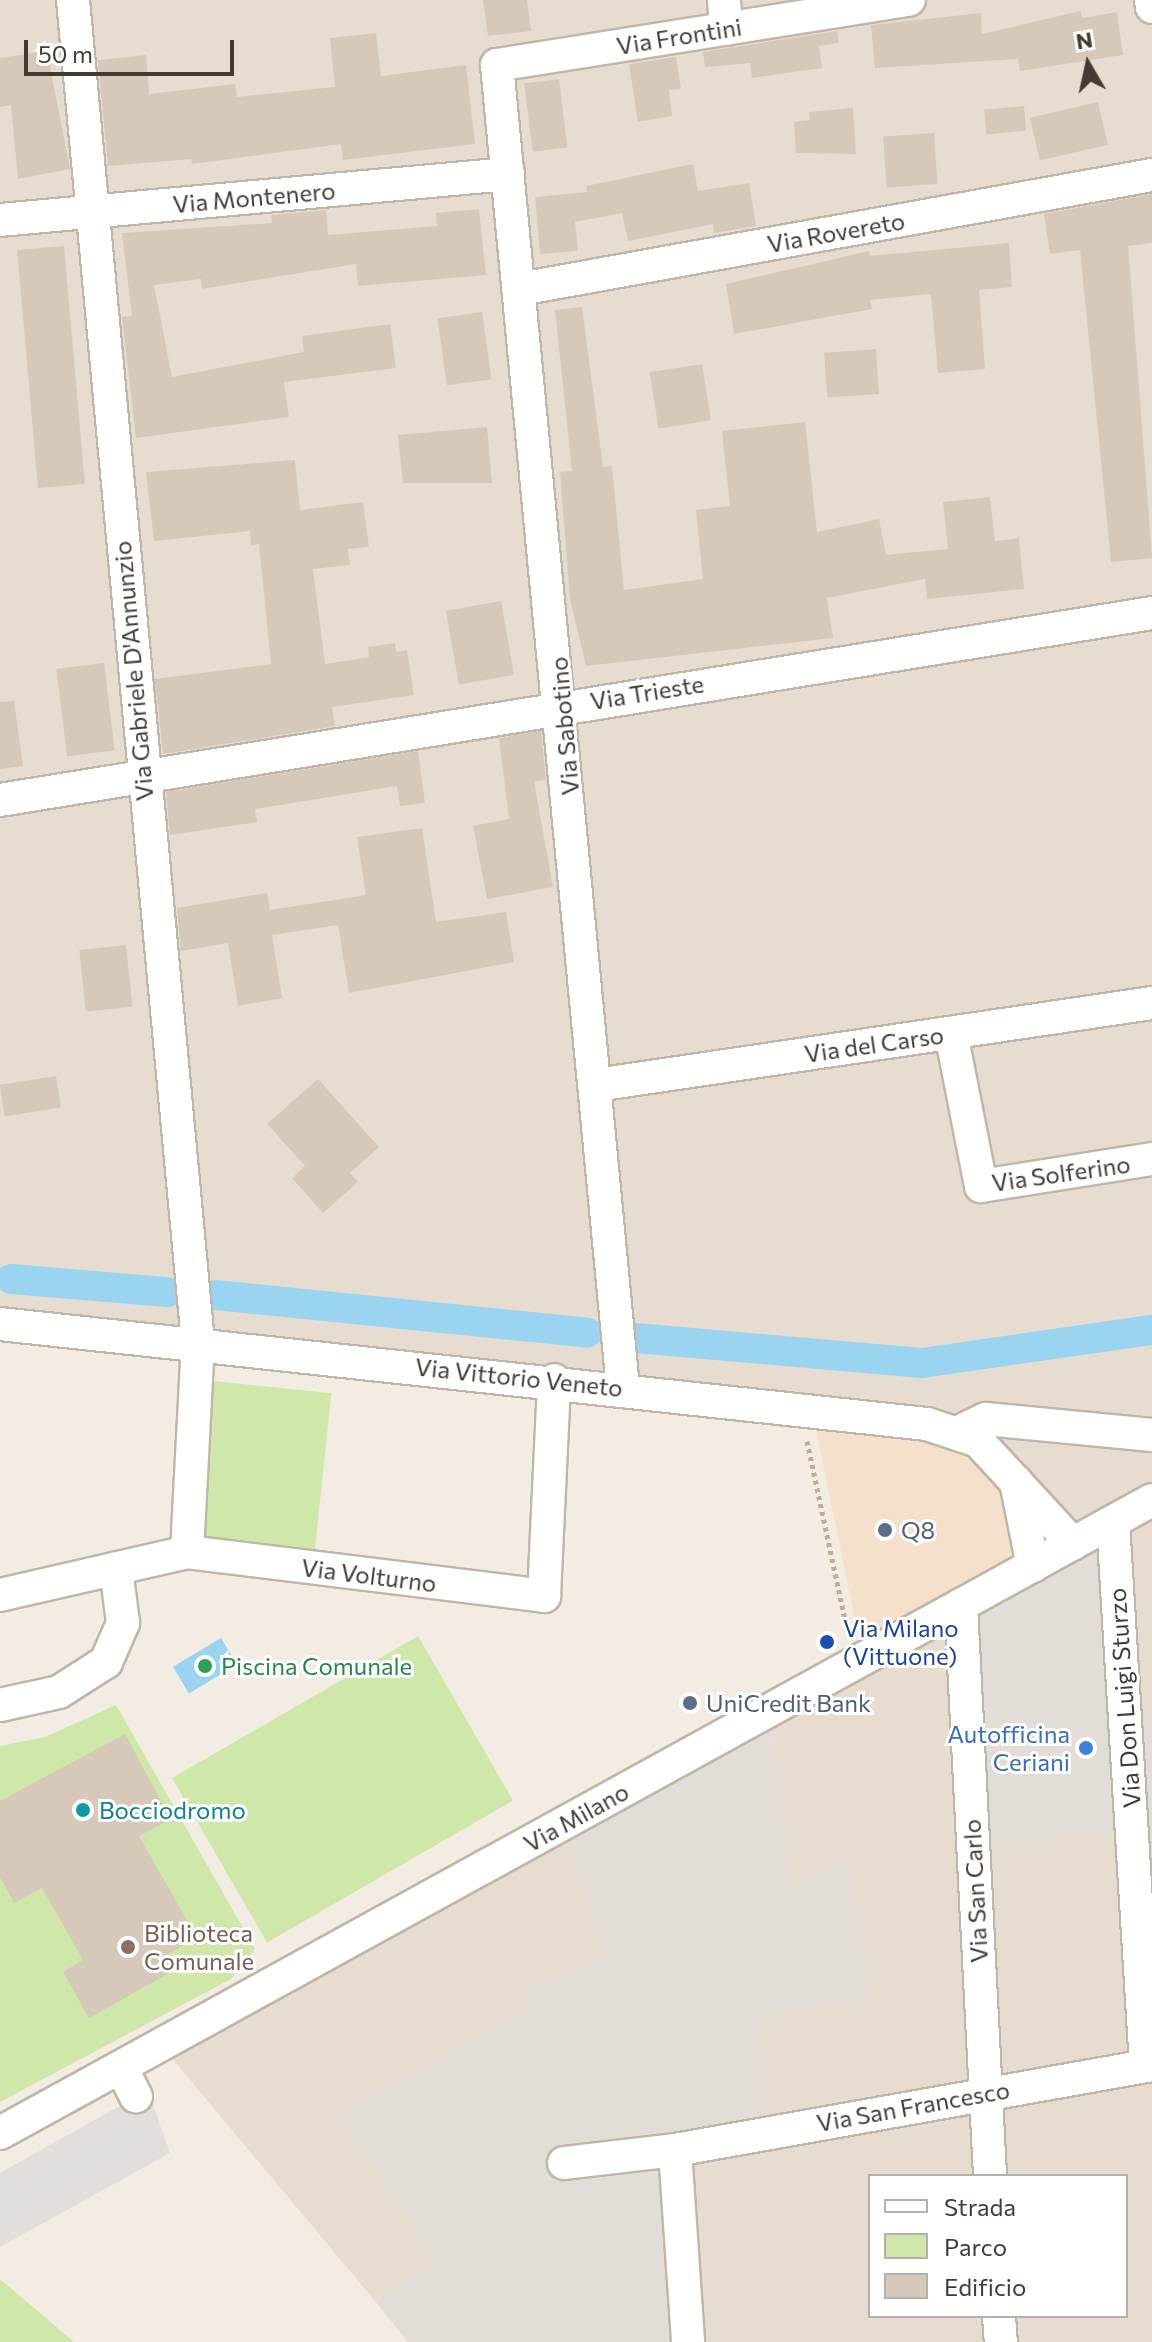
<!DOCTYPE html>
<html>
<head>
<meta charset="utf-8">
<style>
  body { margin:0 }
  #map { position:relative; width:1152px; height:2342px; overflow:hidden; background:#f2ece2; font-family:Commissioner,sans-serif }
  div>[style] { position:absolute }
  .residential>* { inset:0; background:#e6ddd0 }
  .commercial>* { inset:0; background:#f5e1cb }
  .industrial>* { inset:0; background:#e3ddd7 }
  .green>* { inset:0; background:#cfe8a9; transform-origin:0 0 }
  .parking>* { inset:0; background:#e2dedb }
  .water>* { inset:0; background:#9bd4f1; transform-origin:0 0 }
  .canal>* { height:30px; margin:-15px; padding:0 15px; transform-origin:15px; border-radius:15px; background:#9bd4f1 }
  .building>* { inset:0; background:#d6c9ba; transform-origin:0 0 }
  .path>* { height:5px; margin-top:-2.5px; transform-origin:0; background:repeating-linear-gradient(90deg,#bfae95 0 4px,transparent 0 8px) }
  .roads { filter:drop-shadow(2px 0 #c0b6a7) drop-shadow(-2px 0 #c0b6a7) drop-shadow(0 2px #c0b6a7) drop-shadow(0 -2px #c0b6a7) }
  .minor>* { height:32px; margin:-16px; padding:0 16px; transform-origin:16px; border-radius:16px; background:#fff }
  .dots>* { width:22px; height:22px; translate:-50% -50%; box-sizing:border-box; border:4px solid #fff; border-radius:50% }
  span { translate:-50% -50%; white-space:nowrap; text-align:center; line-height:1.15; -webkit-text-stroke:6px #fff; paint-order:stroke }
  .street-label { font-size:24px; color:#433b32 }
  .service-label { font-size:24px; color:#4e5e75 }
  .left { translate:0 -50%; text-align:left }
  .transit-label { font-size:24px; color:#164399 }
  .leisure-label { font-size:24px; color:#27864d }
  .shop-label { font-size:24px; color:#366cbe }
  .right { translate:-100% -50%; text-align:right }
  .culture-label { font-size:24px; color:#0d838f }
  .education-label { font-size:24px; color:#785e54 }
  .legend { position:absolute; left:868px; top:2174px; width:260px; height:144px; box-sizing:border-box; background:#fff; border:2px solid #b4b1ad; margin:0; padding:10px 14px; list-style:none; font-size:24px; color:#433b32 }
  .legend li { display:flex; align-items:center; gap:16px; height:40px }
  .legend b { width:40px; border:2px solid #b4b1ad }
  .north { position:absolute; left:1048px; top:24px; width:80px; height:80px; -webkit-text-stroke:6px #fff; paint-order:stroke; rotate:351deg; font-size:22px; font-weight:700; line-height:32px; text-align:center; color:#433b32 }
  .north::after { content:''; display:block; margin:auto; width:28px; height:36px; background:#433b32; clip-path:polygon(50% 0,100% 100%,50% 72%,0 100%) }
  .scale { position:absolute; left:24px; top:40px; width:210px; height:36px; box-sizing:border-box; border:4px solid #433b32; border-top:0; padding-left:10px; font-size:24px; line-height:28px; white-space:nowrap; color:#433b32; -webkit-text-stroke:6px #fff; paint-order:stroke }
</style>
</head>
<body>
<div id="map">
  <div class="residential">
    <div style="clip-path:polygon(0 0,1152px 0,1152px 1489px,1078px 1532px,1004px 1451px,0 1325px)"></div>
    <div style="clip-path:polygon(1152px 1511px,1152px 1715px,1133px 1716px,1121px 1529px)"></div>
    <div style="clip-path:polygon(evenodd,970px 1611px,1143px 1831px,1152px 1938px,1152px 2342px,680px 2342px,667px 2140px,757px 2017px,848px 1859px,790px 1889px,770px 1720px,970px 1611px,870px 2176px,1126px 2176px,1126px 2316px,870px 2316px,870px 2176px)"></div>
    <div style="clip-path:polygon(567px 1831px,606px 1958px,526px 1988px,532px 2008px,337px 2115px,436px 2260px,375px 2301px,166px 2051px)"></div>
  </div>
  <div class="commercial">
    <div style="clip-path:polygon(814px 1420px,971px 1448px,1007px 1486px,1022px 1562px,861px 1649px)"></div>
  </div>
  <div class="industrial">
    <div style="clip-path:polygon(1121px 1529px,1133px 1716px,1152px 1715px,1152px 1938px,1143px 1831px,983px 1843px,970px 1611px)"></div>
    <div style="clip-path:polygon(770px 1720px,790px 1888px,848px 1859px,869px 1998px,757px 2017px,765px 2125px,667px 2140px,680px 2342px,408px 2342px,375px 2301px,436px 2260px,337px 2115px,532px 2008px,526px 1988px,605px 1958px,567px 1831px)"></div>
  </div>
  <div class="green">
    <div style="left:214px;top:1381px;width:118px;height:163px;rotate:6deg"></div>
    <div style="left:418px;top:1636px;width:190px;height:284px;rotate:60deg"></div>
    <div style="clip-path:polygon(116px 1705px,255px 1949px,231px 1979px,0 2102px,0 1746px,45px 1737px)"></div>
    <div style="clip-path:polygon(0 2279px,74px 2342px,0 2342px)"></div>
  </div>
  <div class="parking">
    <div style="clip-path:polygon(148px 2090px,170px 2153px,0 2247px,0 2173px)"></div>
  </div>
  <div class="water">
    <div style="left:221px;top:1638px;width:31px;height:56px;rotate:59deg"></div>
  </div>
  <div class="canal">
    <div style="left:11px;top:1279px;width:157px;rotate:4.8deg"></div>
    <div style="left:216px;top:1295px;width:373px;rotate:5.8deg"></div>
    <div style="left:636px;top:1338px;width:287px;rotate:5deg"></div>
    <div style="left:922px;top:1363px;width:232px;rotate:-8.2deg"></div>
  </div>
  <div class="building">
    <div style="clip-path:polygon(483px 0,527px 0,531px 31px,488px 36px)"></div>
    <div style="clip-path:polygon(1081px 11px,1082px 18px,1117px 12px,1123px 55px,1020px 71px,1018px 59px,875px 68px,871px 25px,981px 13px,982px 34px)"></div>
    <div style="clip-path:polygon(837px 31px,839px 43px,819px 46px,822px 68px,752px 78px,750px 63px,705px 67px,703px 52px)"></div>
    <div style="clip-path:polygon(376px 33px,381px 76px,466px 65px,475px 144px,343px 160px,341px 144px,192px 164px,191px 159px,108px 166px,98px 60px,146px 55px,149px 94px,235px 84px,237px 97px,335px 87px,330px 38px)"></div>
    <div style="clip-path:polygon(47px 51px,70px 169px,18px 179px,11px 105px,0 107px,0 58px)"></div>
    <div style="clip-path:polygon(676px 57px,681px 89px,669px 90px,672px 116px,638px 122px,629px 64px)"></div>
    <div style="left:559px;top:79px;width:69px;height:35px;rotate:83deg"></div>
    <div style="left:1098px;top:102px;width:44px;height:70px;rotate:77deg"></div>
    <div style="left:1024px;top:106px;width:25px;height:40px;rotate:85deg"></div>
    <div style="clip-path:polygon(853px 108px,856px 154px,796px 153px,794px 122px,810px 120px,809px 112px)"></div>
    <div style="left:934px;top:133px;width:51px;height:51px;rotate:86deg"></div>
    <div style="clip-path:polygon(693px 164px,698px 191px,749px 183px,756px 226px,714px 233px,713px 224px,628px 241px,622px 213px,575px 222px,578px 251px,540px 254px,535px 197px,587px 192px,586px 186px)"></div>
    <div style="clip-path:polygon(1152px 194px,1152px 243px,1128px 246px,1152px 558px,1111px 562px,1080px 250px,1050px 254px,1044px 214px)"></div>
    <div style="clip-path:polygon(479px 209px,486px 275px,358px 286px,356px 264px,202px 289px,201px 279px,154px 285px,172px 377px,304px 352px,302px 336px,390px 324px,396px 368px,284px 382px,289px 417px,136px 438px,122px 317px,132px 316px,122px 233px,272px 223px,271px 215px,326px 210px,328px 235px,437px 226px,436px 213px)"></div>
    <div style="clip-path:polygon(1009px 243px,1012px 287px,979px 290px,985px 369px,938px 373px,931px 294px,870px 300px,872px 309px,734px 334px,726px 284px,869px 251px,870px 256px)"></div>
    <div style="left:64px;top:246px;width:239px;height:47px;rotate:85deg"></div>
    <div style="clip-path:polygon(582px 307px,603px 467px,612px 466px,624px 590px,703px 579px,696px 510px,730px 506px,722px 431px,805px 422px,817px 532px,879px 519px,886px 555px,948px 549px,943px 502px,990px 497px,995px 541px,1019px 538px,1024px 589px,927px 599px,925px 579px,827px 598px,833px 638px,586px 666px,570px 599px,560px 472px,572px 471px,555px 310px)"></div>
    <div style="left:482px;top:312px;width:68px;height:45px;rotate:82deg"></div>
    <div style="left:876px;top:349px;width:45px;height:52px;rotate:86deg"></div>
    <div style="left:702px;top:364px;width:57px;height:53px;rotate:81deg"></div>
    <div style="clip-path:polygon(487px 427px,492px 483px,403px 483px,398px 435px)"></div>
    <div style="clip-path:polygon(295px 460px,300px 510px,363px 502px,369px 547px,348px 549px,350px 565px,313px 569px,325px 664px,369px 657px,368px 647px,395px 643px,396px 652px,407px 650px,414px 695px,332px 707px,335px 726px,163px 754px,155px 679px,271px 664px,259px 544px,251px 545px,250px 531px,154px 541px,146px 472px)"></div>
    <div style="left:501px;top:601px;width:75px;height:56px;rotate:80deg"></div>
    <div style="left:104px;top:663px;width:88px;height:48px;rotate:83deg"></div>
    <div style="clip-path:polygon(14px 701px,23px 766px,0 769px,0 702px)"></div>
    <div style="clip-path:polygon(541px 731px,546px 780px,534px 781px,553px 887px,487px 899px,473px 826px,509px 819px,499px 738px)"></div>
    <div style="clip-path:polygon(418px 751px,425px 803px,400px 806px,397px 786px,255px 809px,257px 822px,170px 835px,166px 792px)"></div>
    <div style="clip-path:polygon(422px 828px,436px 922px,506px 912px,514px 962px,349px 993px,338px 925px,272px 935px,282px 998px,238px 1006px,228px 943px,181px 951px,177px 908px,267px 893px,270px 910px,366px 895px,357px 837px)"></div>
    <div style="left:126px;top:945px;width:62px;height:47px;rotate:84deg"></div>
    <div style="left:56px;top:1076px;width:32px;height:57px;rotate:81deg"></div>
    <div style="clip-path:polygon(318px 1079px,379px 1147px,350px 1173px,358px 1182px,323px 1213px,292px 1178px,305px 1166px,267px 1124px)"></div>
    <div style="clip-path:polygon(125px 1734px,171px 1819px,139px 1836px,197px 1938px,164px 1956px,173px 1971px,89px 2018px,63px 1972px,83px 1960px,42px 1888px,14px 1903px,0 1877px,0 1801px)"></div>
  </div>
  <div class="path">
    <div style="left:807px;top:1441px;width:197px;rotate:78deg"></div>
  </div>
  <div class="roads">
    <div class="minor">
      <div style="left:73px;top:0;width:1348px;rotate:84.68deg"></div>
      <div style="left:198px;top:1342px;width:210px;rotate:93deg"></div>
      <div style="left:724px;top:0;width:29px;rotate:86deg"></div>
      <div style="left:1151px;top:0;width:7px;rotate:82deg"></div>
      <div style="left:0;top:220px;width:510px;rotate:-5.17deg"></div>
      <div style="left:520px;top:289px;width:642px;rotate:-10.23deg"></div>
      <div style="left:0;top:800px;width:1167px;rotate:-9.22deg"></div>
      <div style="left:951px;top:1033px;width:156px;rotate:78.9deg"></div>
      <div style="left:981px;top:1186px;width:173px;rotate:-9deg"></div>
      <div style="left:596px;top:1085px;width:562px;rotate:-8.39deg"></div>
      <div style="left:0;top:1324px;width:932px;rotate:6.16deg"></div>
      <div style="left:927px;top:1424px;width:54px;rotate:18.4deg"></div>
      <div style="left:978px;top:1441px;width:56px;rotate:47.2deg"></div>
      <div style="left:623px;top:1388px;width:1329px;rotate:-95.44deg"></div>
      <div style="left:497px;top:65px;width:417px;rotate:-9deg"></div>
      <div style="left:959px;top:1432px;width:30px;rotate:-26deg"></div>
      <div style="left:986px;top:1419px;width:167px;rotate:5.5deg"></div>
      <div style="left:1113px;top:1522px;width:545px;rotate:86.53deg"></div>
      <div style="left:1033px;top:1566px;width:86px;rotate:-101.4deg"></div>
      <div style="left:1016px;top:1482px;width:84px;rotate:47.4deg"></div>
      <div style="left:0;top:1595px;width:192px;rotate:-12.9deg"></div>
      <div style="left:187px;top:1552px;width:360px;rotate:7deg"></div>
      <div style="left:544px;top:1596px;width:216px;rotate:-87.3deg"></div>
      <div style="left:961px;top:1605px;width:572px;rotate:87.09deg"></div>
      <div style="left:0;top:1705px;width:60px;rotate:-12.4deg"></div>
      <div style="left:59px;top:1692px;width:56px;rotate:-32.6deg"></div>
      <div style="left:106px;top:1662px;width:43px;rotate:-66.4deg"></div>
      <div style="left:123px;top:1623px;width:55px;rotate:-97.3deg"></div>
      <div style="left:121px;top:2067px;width:33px;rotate:63deg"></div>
      <div style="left:0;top:2133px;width:1314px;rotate:-28.79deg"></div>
      <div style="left:675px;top:2150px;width:192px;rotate:86.1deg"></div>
      <div style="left:564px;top:2163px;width:112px;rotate:-6.7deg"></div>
      <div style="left:675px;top:2150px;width:485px;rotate:-10.1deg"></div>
      <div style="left:999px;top:2316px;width:26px;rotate:86deg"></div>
    </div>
  </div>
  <div class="dots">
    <div style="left:885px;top:1530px;background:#5c6f8a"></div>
    <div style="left:827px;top:1642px;background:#1a4fb4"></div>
    <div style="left:205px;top:1666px;background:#2e9e5b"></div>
    <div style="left:690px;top:1703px;background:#5c6f8a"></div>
    <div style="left:1086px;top:1748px;background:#3f7fe0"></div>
    <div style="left:83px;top:1810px;background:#0f9aa8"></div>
    <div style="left:128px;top:1947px;background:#8d6e63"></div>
  </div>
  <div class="street-label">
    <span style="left:679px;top:36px;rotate:-9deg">Via Frontini</span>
    <span style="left:254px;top:197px;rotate:-5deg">Via Montenero</span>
    <span style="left:836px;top:232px;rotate:-10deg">Via Rovereto</span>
    <span style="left:133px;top:671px;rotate:-95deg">Via Gabriele D'Annunzio</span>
    <span style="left:647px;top:692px;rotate:-9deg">Via Trieste</span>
    <span style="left:564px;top:726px;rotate:-95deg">Via Sabotino</span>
    <span style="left:874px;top:1044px;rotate:-8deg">Via del Carso</span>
    <span style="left:1061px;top:1173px;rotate:-8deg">Via Solferino</span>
    <span style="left:519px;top:1377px;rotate:6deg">Via Vittorio Veneto</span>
    <span style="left:369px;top:1575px;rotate:7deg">Via Volturno</span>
    <span style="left:1124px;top:1698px;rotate:-94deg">Via Don Luigi Sturzo</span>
    <span style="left:576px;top:1817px;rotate:-29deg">Via Milano</span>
    <span style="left:975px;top:1891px;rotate:-93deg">Via San Carlo</span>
    <span style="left:913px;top:2106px;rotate:-10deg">Via San Francesco</span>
  </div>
  <div class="service-label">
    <span class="left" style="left:901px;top:1530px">Q8</span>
    <span class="left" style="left:706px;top:1703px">UniCredit Bank</span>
  </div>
  <div class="transit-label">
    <span class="left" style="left:843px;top:1642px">Via Milano<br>(Vittuone)</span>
  </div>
  <div class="leisure-label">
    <span class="left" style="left:221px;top:1666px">Piscina Comunale</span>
  </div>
  <div class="shop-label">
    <span class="right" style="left:1070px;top:1748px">Autofficina<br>Ceriani</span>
  </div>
  <div class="culture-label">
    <span class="left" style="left:99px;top:1810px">Bocciodromo</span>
  </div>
  <div class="education-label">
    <span class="left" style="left:144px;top:1947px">Biblioteca<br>Comunale</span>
  </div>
  <ul class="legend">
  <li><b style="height:10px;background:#fff"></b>Strada</li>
  <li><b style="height:22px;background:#cfe8a9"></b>Parco</li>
  <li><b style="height:22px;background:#d6c9ba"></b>Edificio</li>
  </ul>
  <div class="north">N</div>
  <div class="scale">50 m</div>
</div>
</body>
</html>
